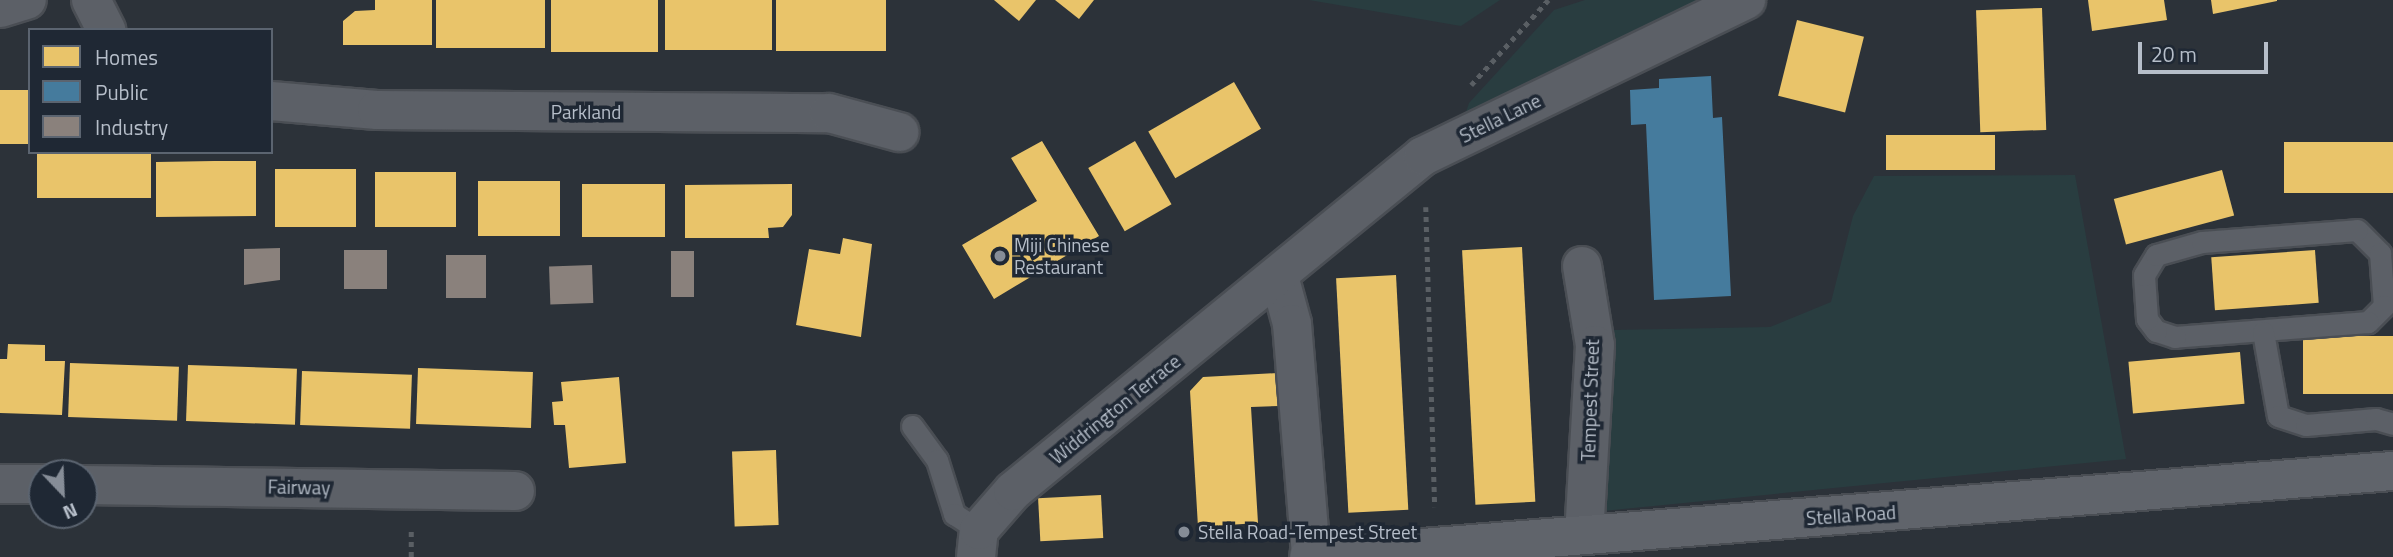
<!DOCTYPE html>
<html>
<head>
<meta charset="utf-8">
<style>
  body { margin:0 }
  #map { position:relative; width:2393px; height:557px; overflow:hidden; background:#2c3239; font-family:"Titillium Web",sans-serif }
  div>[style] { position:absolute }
  .green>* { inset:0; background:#293d40 }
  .homes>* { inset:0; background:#e9c46a; transform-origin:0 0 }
  .public>* { inset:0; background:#457b9d }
  .industry>* { inset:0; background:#8a817c; transform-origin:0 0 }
  .path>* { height:4.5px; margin-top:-2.25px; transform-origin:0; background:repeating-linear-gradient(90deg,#5a5f64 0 5px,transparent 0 10px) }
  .roads { filter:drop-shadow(2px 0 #4a4e54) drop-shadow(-2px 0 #4a4e54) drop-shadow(0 2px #4a4e54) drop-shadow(0 -2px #4a4e54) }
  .service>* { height:21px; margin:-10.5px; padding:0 10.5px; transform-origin:10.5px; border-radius:10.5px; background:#5c6067 }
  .minor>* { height:38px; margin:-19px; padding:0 19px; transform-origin:19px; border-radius:19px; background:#5c6067 }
  .secondary>* { height:38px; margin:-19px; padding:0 19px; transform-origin:19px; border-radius:19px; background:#60646b }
  .dots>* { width:19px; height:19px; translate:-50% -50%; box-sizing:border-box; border:4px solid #1f2834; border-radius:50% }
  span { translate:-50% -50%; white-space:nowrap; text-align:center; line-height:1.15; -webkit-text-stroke:7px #1f2834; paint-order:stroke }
  .street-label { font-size:19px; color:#b6bec9 }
  .poi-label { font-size:19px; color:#b6bec9 }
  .left { translate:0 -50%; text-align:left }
  .legend { position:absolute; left:28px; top:28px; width:245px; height:126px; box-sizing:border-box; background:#1f2834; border:2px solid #5b6470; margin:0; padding:9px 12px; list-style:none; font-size:21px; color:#b6bec9 }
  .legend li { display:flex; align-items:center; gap:14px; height:35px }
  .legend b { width:35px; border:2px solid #5b6470 }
  .north { position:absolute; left:28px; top:459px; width:70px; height:70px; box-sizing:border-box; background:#1f2834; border:2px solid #5b6470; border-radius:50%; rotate:157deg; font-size:19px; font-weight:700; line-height:28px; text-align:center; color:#b6bec9 }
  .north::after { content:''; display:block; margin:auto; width:24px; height:32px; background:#868d97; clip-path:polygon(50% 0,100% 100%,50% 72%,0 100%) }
  .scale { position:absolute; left:2138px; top:42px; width:130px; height:32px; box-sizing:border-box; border:4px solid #b6bec9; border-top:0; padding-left:9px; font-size:21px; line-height:24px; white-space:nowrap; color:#b6bec9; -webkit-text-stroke:5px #1f2834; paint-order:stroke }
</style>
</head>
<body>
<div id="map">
  <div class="green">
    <div style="clip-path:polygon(1309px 0,1500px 0,1461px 26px)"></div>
    <div style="clip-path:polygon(1585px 0,1720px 0,1462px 124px,1469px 103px,1554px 10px)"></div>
    <div style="clip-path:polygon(2075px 175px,2126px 459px,1603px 511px,1612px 330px,1770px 327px,1831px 302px,1853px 216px,1874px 176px)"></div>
  </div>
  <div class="homes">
    <div style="clip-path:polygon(375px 0,432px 0,432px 45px,343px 45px,343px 21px,355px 11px,375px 10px)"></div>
    <div style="left:436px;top:0;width:109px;height:48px"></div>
    <div style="left:551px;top:0;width:107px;height:52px"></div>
    <div style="left:665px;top:0;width:107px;height:50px"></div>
    <div style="left:776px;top:0;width:110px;height:51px"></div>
    <div style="clip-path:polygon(994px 0,1036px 0,1019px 21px)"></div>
    <div style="clip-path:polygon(1055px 0,1094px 0,1079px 19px)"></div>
    <div style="clip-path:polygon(2088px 0,2164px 0,2167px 20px,2092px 31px)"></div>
    <div style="clip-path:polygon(2211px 0,2277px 0,2277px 1px,2213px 14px)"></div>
    <div style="left:2042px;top:8px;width:122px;height:66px;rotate:88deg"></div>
    <div style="left:1797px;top:20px;width:69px;height:78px;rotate:14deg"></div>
    <div style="left:1234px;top:82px;width:54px;height:99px;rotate:60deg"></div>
    <div style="left:0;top:90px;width:28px;height:54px"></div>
    <div style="left:1886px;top:135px;width:109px;height:35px"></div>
    <div style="clip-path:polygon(1042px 141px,1099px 236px,994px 299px,962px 245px,1037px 201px,1011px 158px)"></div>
    <div style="left:1135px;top:141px;width:73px;height:54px;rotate:60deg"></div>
    <div style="left:2393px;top:142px;width:51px;height:109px;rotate:90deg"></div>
    <div style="left:37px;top:152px;width:114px;height:46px"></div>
    <div style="clip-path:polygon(214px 161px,256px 161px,256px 216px,156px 217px,156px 162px)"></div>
    <div style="left:275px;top:169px;width:81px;height:58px"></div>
    <div style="left:2222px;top:170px;width:47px;height:112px;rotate:75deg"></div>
    <div style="left:375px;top:172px;width:81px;height:55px"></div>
    <div style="left:478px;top:181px;width:82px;height:55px"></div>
    <div style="left:582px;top:184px;width:83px;height:53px"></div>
    <div style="clip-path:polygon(792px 184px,792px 215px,783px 227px,768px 228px,769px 238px,685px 238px,685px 185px)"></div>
    <div style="clip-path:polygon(843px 238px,872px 244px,861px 337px,796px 325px,809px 249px,840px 254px)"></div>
    <div style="left:1522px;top:247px;width:255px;height:60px;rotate:87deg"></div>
    <div style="left:2315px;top:250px;width:53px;height:104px;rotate:86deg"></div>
    <div style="left:1396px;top:275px;width:235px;height:60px;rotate:87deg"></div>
    <div style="left:2393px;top:336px;width:58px;height:90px;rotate:90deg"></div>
    <div style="clip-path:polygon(8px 344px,45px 345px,45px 361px,65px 361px,62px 415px,0 413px,0 359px,7px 359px)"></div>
    <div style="left:2240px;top:352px;width:52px;height:112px;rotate:85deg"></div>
    <div style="left:70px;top:363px;width:109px;height:54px;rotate:2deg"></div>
    <div style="left:188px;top:365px;width:109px;height:56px;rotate:2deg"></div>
    <div style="left:418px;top:368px;width:115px;height:56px;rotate:2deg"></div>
    <div style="left:302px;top:371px;width:110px;height:54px;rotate:2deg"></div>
    <div style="clip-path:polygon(1277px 373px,1279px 406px,1251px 407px,1258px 523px,1198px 527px,1190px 391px,1203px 377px)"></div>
    <div style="clip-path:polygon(619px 377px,626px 463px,569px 468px,565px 425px,554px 425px,552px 402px,563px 401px,561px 382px)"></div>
    <div style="left:776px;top:450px;width:75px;height:44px;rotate:88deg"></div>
    <div style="left:1101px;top:495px;width:43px;height:63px;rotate:87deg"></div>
  </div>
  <div class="public">
    <div style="clip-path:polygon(1711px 76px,1713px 118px,1722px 117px,1731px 296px,1654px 300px,1646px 124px,1631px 125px,1630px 90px,1659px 88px,1659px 79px)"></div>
  </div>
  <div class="industry">
    <div style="clip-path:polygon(280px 248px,280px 280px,244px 285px,244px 249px)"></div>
    <div style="left:344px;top:250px;width:43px;height:39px"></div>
    <div style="left:694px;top:251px;width:46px;height:23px;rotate:90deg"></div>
    <div style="left:446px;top:255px;width:40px;height:43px"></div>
    <div style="left:592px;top:265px;width:38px;height:43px;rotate:88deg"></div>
  </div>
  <div class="path">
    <div style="left:1471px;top:85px;width:115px;rotate:-47.8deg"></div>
    <div style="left:1426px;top:207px;width:300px;rotate:88.3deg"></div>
    <div style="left:411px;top:557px;width:27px;rotate:-90deg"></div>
  </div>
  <div class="roads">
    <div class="service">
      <div style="left:2357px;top:230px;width:33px;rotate:45deg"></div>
      <div style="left:2380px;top:253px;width:53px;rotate:85.7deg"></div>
      <div style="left:2384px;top:306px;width:23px;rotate:135deg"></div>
      <div style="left:2368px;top:322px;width:194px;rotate:175.6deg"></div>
      <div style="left:2175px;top:337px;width:20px;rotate:-162deg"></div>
      <div style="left:2156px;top:331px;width:15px;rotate:-127deg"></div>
      <div style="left:2147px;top:319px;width:44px;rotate:-93.9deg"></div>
      <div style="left:2144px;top:275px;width:23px;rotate:-59deg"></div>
      <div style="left:2156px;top:255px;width:48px;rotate:-15.8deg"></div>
      <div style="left:2202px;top:242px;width:155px;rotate:-4.4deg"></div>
      <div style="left:2263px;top:332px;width:85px;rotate:79.9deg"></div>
      <div style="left:2278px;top:416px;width:29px;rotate:18deg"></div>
      <div style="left:2306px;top:425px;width:70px;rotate:-4.9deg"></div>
      <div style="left:2376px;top:419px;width:18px;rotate:16deg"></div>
      <div style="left:912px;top:426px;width:42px;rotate:53.7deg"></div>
      <div style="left:937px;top:460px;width:57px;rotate:72.5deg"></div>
      <div style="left:954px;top:514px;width:30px;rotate:33deg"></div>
    </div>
    <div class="minor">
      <div style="left:91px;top:0;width:34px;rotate:63deg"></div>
      <div style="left:0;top:8px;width:28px;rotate:-17deg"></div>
      <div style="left:271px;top:101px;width:106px;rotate:4.9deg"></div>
      <div style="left:377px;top:110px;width:452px;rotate:0.4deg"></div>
      <div style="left:829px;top:113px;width:73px;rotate:15.2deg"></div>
      <div style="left:1582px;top:266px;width:80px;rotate:80.7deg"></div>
      <div style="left:1595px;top:345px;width:190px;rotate:93.3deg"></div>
      <div style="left:1279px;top:276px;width:50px;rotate:74.8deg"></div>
      <div style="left:1292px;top:324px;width:234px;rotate:85.3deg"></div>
      <div style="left:0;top:484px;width:42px"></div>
      <div style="left:84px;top:485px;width:431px;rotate:0.8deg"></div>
      <div style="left:976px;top:557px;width:27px;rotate:-84deg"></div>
      <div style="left:979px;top:530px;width:52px;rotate:-48.9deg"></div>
      <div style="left:1013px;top:491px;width:529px;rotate:-39.25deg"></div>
      <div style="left:1423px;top:156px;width:359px;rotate:-25.8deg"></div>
    </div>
    <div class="secondary">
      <div style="left:1309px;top:557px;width:1087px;rotate:-4.54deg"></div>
    </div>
  </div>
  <div class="dots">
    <div style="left:1000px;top:256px;background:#868d97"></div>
    <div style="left:1184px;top:532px;background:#868d97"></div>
  </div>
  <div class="street-label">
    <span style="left:586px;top:112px">Parkland</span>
    <span style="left:1500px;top:118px;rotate:-26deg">Stella Lane</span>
    <span style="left:1590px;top:400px;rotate:-88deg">Tempest Street</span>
    <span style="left:1115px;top:409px;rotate:-39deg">Widdrington Terrace</span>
    <span style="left:299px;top:487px;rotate:1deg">Fairway</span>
    <span style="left:1851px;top:515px;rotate:-4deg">Stella Road</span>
  </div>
  <div class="poi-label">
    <span class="left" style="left:1014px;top:256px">Miji Chinese<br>Restaurant</span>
    <span class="left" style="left:1198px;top:532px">Stella Road-Tempest Street</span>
  </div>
  <ul class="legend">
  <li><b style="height:19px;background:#e9c46a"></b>Homes</li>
  <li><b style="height:19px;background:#457b9d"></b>Public</li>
  <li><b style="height:19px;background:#8a817c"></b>Industry</li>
  </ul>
  <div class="north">N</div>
  <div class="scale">20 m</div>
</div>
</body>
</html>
